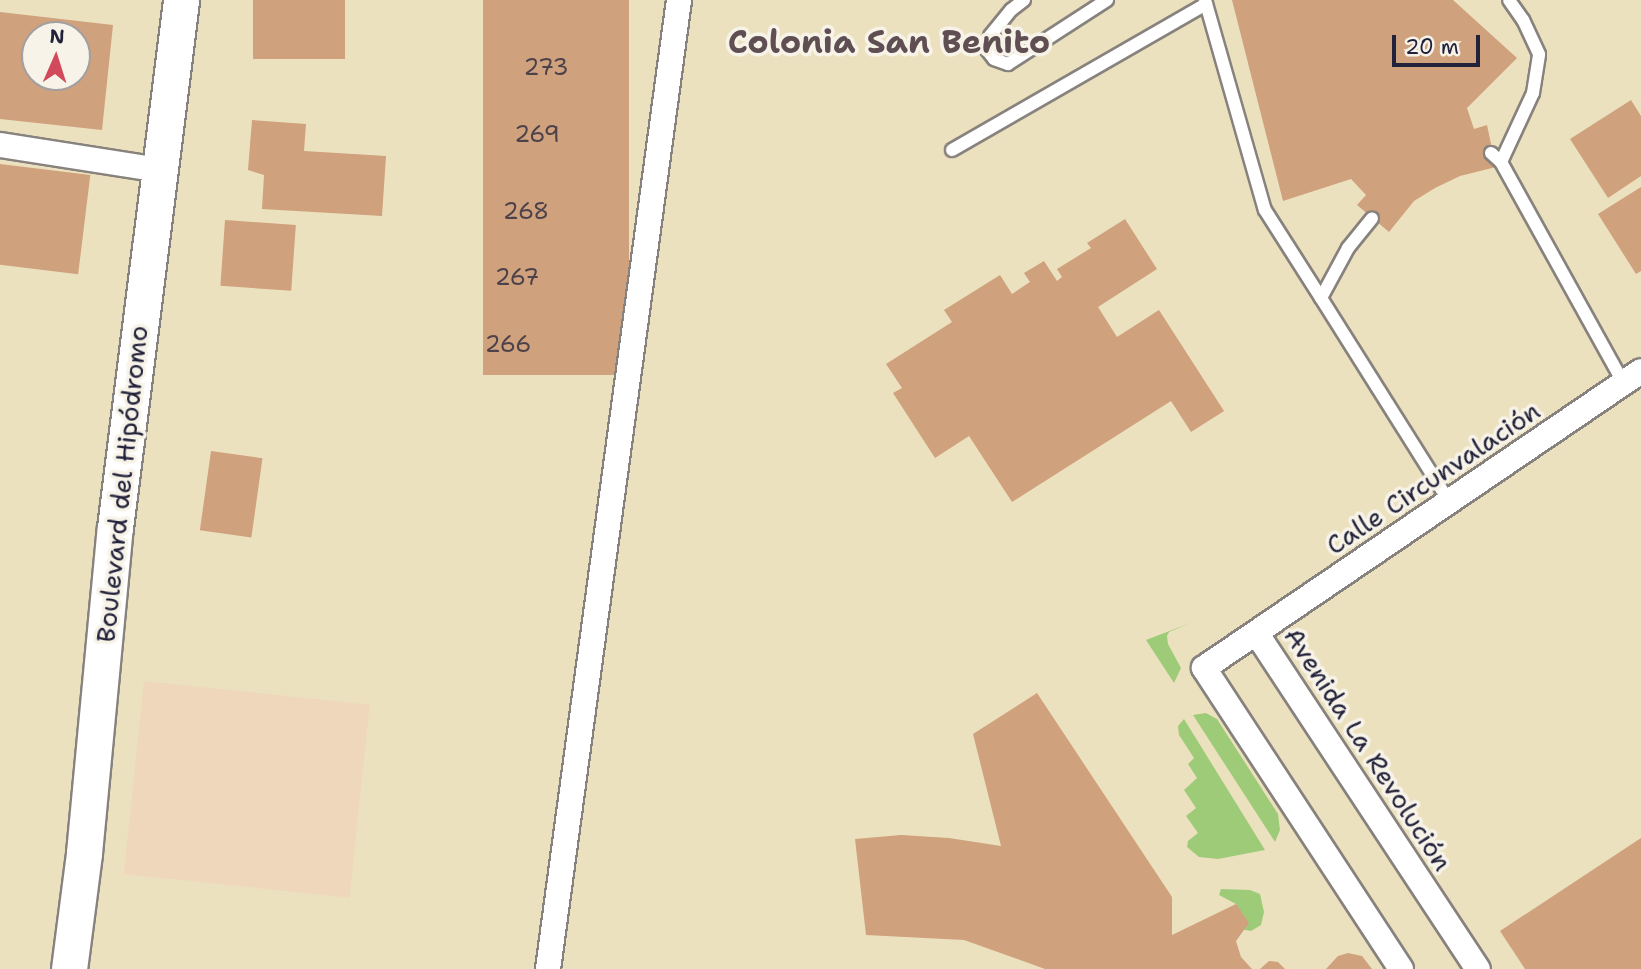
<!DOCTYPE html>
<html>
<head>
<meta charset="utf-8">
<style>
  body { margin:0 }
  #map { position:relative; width:1641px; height:969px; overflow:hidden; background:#ece1bf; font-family:"Shantell Sans",sans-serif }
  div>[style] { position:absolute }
  .built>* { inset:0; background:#eed7bb; transform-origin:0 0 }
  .green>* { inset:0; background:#9ecb78 }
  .building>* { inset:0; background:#cfa17c; transform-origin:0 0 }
  .roads { filter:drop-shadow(2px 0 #87827d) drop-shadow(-2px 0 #87827d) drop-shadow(0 2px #87827d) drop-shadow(0 -2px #87827d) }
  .lane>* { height:12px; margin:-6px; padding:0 6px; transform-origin:6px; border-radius:6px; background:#fff }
  .street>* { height:24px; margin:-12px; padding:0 12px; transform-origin:12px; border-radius:12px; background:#fff }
  .secondary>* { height:35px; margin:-17.5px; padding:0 17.5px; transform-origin:17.5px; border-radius:17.5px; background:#fff }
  span { translate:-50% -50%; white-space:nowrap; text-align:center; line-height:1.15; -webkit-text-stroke:7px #f7f3e8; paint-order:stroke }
  .number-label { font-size:23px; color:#4d424b }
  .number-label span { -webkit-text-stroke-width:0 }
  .street-label { font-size:26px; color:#22223b }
  .district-label { font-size:33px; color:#5f4e52; font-weight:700 }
  .north { position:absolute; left:21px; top:21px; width:70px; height:70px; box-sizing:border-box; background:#f7f3e8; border:2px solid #a29fa3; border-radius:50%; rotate:3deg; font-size:19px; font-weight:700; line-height:28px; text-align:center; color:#22223b }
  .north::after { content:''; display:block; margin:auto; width:24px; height:32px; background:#d1495b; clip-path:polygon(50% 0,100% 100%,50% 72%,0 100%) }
  .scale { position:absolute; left:1392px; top:35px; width:88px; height:32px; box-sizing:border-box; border:4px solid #22223b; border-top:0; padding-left:9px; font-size:21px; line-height:24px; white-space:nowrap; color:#22223b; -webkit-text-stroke:5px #f7f3e8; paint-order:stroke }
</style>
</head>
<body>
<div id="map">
  <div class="built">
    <div style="left:144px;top:681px;width:227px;height:194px;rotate:6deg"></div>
  </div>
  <div class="green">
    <div style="clip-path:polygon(1193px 622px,1169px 632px,1167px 636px,1168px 644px,1181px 668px,1174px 683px,1146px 640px)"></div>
    <div style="clip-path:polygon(1206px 713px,1217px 719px,1278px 814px,1280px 830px,1275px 842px,1193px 715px)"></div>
    <div style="clip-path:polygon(1184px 719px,1265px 850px,1218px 859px,1199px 857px,1187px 847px,1188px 841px,1198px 833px,1186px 816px,1196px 808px,1184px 790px,1197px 778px,1188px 764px,1194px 758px,1179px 735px,1178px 726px)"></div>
    <div style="clip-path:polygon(1221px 889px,1250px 890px,1260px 894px,1264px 912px,1261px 925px,1251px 931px,1241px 929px,1236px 904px,1219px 895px)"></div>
  </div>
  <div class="building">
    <div style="left:253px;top:0;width:92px;height:59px"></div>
    <div style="left:483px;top:0;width:146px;height:375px"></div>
    <div style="clip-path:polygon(1232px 0,1453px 0,1517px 58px,1467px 108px,1474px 129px,1487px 125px,1496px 167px,1460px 176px,1435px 188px,1414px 201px,1389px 232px,1357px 205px,1366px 195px,1351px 179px,1283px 201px)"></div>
    <div style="clip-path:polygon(evenodd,0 12px,113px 25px,102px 130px,0 119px,0 12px,35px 35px,77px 35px,77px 77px,35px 77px,35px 35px)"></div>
    <div style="clip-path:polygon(1631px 100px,1641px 116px,1641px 176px,1608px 198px,1570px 139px)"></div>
    <div style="clip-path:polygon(252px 120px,306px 124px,304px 151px,386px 156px,382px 216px,262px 209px,264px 175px,248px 170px)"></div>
    <div style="left:0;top:164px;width:91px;height:100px;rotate:7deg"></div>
    <div style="clip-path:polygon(1641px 187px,1641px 271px,1636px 274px,1598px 214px)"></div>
    <div style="clip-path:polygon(1125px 219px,1157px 269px,1098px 307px,1117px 337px,1159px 310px,1224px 411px,1191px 432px,1171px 401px,1012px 502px,969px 436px,935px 458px,893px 393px,902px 388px,886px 364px,952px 322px,944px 310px,1000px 275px,1012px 294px,1030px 282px,1024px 273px,1044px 261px,1057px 281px,1062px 277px,1057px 269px,1091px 248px,1087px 243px)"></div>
    <div style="left:225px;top:220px;width:71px;height:66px;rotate:4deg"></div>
    <div style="left:211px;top:451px;width:52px;height:80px;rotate:8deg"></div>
    <div style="clip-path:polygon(1037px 693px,1172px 897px,1172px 935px,1236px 904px,1249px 923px,1236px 941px,1241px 957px,1252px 969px,1045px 969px,964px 940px,866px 935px,855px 839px,901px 835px,949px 838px,1001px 846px,973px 734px)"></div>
    <div style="clip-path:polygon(1641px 838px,1641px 969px,1525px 969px,1500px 931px)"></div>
    <div style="clip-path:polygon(1348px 953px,1362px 956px,1372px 969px,1326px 969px,1338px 956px)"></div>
    <div style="clip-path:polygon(1269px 961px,1278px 962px,1285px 969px,1260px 969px)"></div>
  </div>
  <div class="roads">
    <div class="lane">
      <div style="left:1024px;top:0;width:16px;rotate:142deg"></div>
      <div style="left:1011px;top:10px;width:33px;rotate:129deg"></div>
      <div style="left:990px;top:36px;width:14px;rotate:102deg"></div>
      <div style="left:987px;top:50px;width:11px;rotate:52deg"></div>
      <div style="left:994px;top:59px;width:15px;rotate:20deg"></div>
      <div style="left:1008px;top:64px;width:118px;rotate:-32.9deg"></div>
      <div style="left:1205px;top:0;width:218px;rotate:74.1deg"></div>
      <div style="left:1265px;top:210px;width:104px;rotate:57.5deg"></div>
      <div style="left:1321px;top:298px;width:57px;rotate:-61.6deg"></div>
      <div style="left:1348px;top:248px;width:38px;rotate:-51deg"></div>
      <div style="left:952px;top:150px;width:293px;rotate:-29.9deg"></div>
      <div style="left:1491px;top:153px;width:13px;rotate:42deg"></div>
      <div style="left:1501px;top:162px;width:76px;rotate:-65.1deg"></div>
      <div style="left:1533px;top:93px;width:39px;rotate:-81deg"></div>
      <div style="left:1539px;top:54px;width:38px;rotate:-115deg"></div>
      <div style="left:1523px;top:20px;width:24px;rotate:-125deg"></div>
      <div style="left:1501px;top:162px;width:254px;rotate:61deg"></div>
      <div style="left:1321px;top:298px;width:242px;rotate:57.8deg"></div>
    </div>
    <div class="street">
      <div style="left:0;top:145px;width:161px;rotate:8.9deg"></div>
      <div style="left:1257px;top:634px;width:401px;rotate:56.6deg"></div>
      <div style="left:548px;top:969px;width:978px;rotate:-82.3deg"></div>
      <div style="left:1401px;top:969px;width:360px;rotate:-123.2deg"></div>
      <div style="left:1204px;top:668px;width:528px;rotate:-34.2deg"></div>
    </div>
    <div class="secondary">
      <div style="left:69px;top:969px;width:117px;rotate:-82.6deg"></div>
      <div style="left:84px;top:853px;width:326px;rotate:-84.6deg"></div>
      <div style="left:115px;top:528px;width:532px;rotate:-82.87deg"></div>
    </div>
  </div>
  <div class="number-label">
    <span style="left:546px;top:67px">273</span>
    <span style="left:537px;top:134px">269</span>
    <span style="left:526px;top:211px">268</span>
    <span style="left:517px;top:277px">267</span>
    <span style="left:508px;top:344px">266</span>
  </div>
  <div class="street-label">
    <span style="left:1433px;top:478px;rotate:-34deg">Calle Circunvalación</span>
    <span style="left:122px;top:484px;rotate:-84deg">Boulevard del Hipódromo</span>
    <span style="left:1368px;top:749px;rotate:57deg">Avenida La Revolución</span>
  </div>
  <div class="district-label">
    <span style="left:889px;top:42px">Colonia San Benito</span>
  </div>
  <div class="north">N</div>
  <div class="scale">20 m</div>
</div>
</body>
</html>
